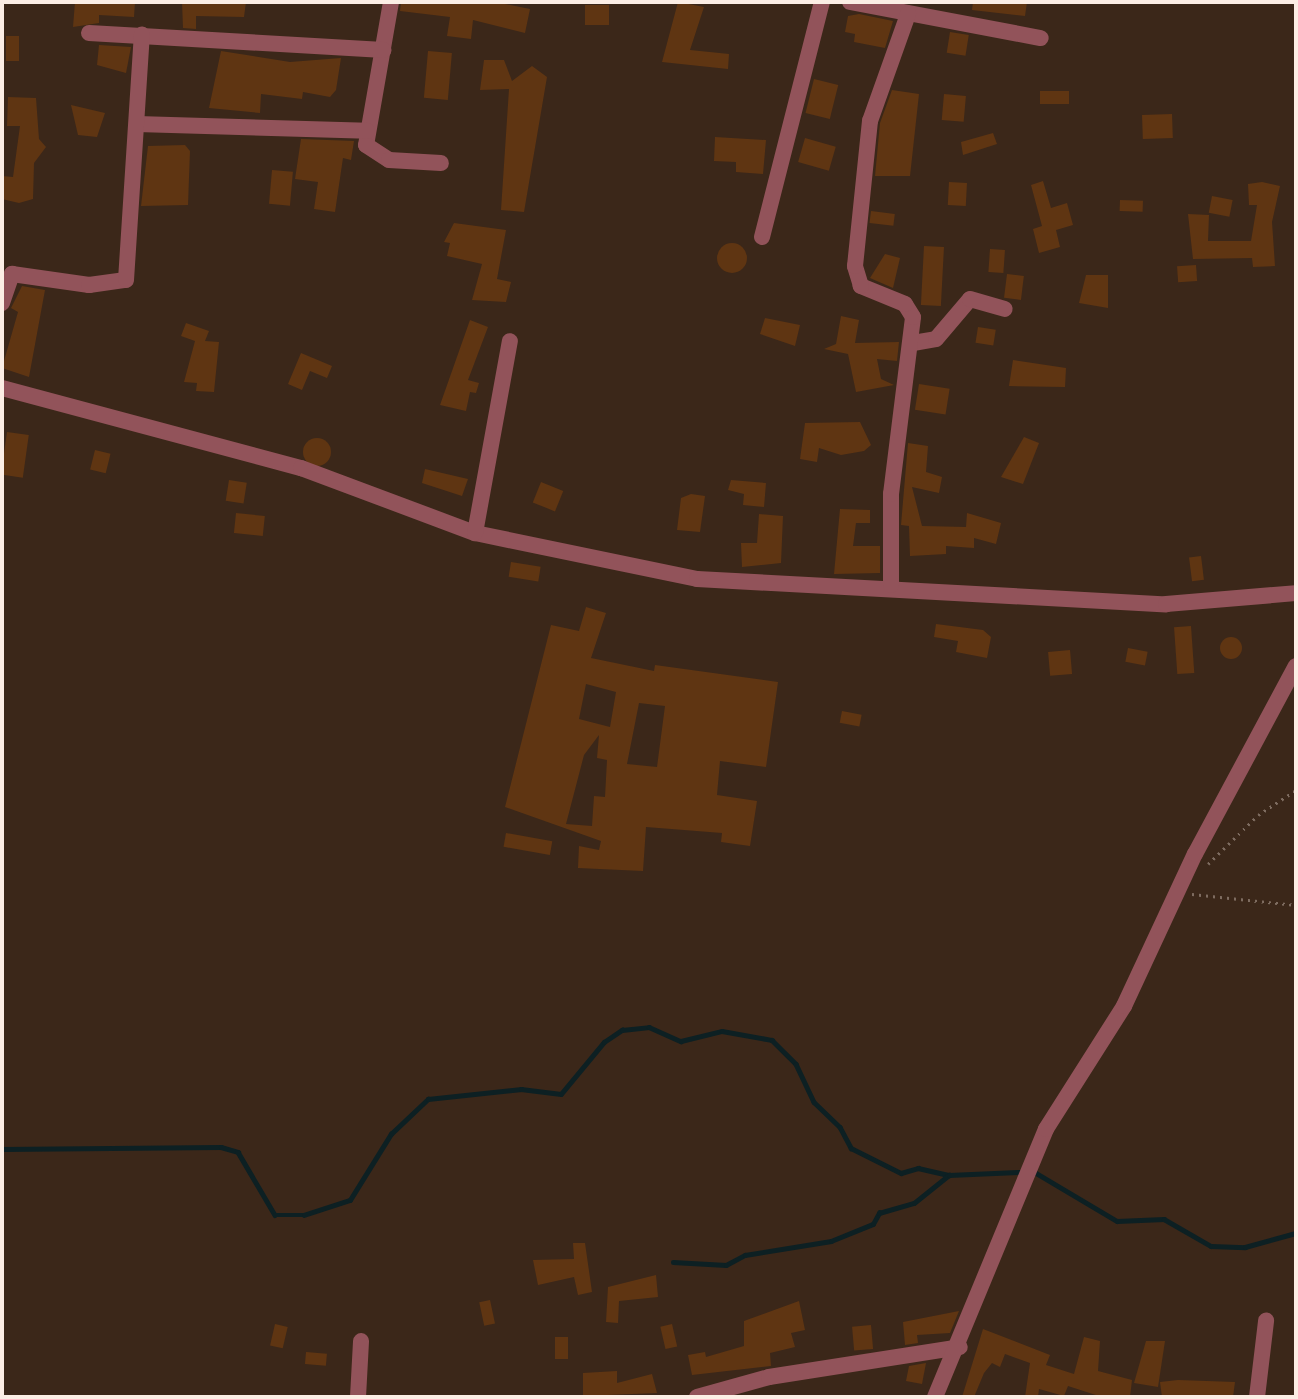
<!DOCTYPE html>
<html>
<head>
<meta charset="utf-8">
<style>
  body { margin:0 }
  #map { position:relative; width:1298px; height:1399px; overflow:hidden; background:#3b2719; font-family:"Fira Sans",sans-serif }
  div>[style] { position:absolute }
  .stream>* { height:4.5px; margin:-2.25px; padding:0 2.25px; transform-origin:2.25px; border-radius:2.25px; background:#0d2023 }
  .building>* { inset:0; background:#5f3512; transform-origin:0 0 }
  .round { border-radius:50% }
  .path>* { height:2.5px; margin-top:-1.25px; transform-origin:0; background:repeating-linear-gradient(90deg,#7e6c60 0 2px,transparent 0 7px) }
  .minor>* { height:16px; margin:-8px; padding:0 8px; transform-origin:8px; border-radius:8px; background:#92535a }
  span { translate:-50% -50%; white-space:nowrap; text-align:center; line-height:1.15; -webkit-text-stroke:6px #1b120c; paint-order:stroke }
  .frame { position:absolute; inset:0; border:4px solid #fceee5; pointer-events:none }
</style>
</head>
<body>
<div id="map">
  <div class="stream">
    <div style="left:2px;top:1149px;width:219px;rotate:-0.5deg"></div>
    <div style="left:221px;top:1147px;width:18px;rotate:16deg"></div>
    <div style="left:238px;top:1152px;width:73px;rotate:59.6deg"></div>
    <div style="left:275px;top:1215px;width:29px"></div>
    <div style="left:304px;top:1215px;width:48px;rotate:-18.1deg"></div>
    <div style="left:350px;top:1200px;width:78px;rotate:-58.2deg"></div>
    <div style="left:391px;top:1134px;width:51px;rotate:-43.4deg"></div>
    <div style="left:428px;top:1099px;width:94px;rotate:-6.1deg"></div>
    <div style="left:521px;top:1089px;width:40px;rotate:7.1deg"></div>
    <div style="left:561px;top:1094px;width:67px;rotate:-50.4deg"></div>
    <div style="left:604px;top:1042px;width:22px;rotate:-34deg"></div>
    <div style="left:622px;top:1030px;width:27px;rotate:-6deg"></div>
    <div style="left:649px;top:1027px;width:35px;rotate:24deg"></div>
    <div style="left:681px;top:1041px;width:42px;rotate:-13.7deg"></div>
    <div style="left:722px;top:1031px;width:51px;rotate:10.2deg"></div>
    <div style="left:772px;top:1040px;width:34px;rotate:45deg"></div>
    <div style="left:796px;top:1064px;width:42px;rotate:64.7deg"></div>
    <div style="left:814px;top:1102px;width:36px;rotate:44deg"></div>
    <div style="left:840px;top:1127px;width:24px;rotate:62deg"></div>
    <div style="left:851px;top:1148px;width:56px;rotate:26.6deg"></div>
    <div style="left:901px;top:1173px;width:18px;rotate:-16deg"></div>
    <div style="left:918px;top:1168px;width:32px;rotate:13deg"></div>
    <div style="left:1036px;top:1173px;width:94px;rotate:30.7deg"></div>
    <div style="left:1117px;top:1221px;width:47px;rotate:-2.4deg"></div>
    <div style="left:1164px;top:1219px;width:54px;rotate:29.9deg"></div>
    <div style="left:1211px;top:1246px;width:34px;rotate:2deg"></div>
    <div style="left:1245px;top:1247px;width:53px;rotate:-15.4deg"></div>
    <div style="left:673px;top:1262px;width:53px;rotate:3.2deg"></div>
    <div style="left:726px;top:1265px;width:21px;rotate:-28deg"></div>
    <div style="left:745px;top:1255px;width:87px;rotate:-9.2deg"></div>
    <div style="left:831px;top:1241px;width:45px;rotate:-22deg"></div>
    <div style="left:873px;top:1224px;width:13px;rotate:-61deg"></div>
    <div style="left:879px;top:1213px;width:36px;rotate:-16deg"></div>
    <div style="left:914px;top:1203px;width:45px;rotate:-38.7deg"></div>
    <div style="left:949px;top:1175px;width:70px;rotate:-2.5deg"></div>
  </div>
  <div class="building">
    <div style="clip-path:polygon(75px 2px,135px 2px,134px 17px,99px 15px,99px 23px,73px 27px)"></div>
    <div style="clip-path:polygon(182px 2px,246px 2px,244px 17px,196px 16px,196px 29px,183px 28px)"></div>
    <div style="clip-path:polygon(401px 2px,496px 2px,530px 9px,525px 33px,473px 20px,471px 39px,447px 36px,450px 17px,400px 11px)"></div>
    <div style="clip-path:polygon(678px 2px,704px 7px,690px 50px,729px 54px,728px 69px,662px 62px)"></div>
    <div style="clip-path:polygon(973px 2px,1027px 2px,1025px 16px,972px 10px)"></div>
    <div style="left:585px;top:5px;width:24px;height:20px"></div>
    <div style="clip-path:polygon(859px 14px,893px 21px,885px 48px,854px 42px,855px 34px,845px 32px,848px 16px)"></div>
    <div style="left:950px;top:32px;width:19px;height:21px;rotate:9deg"></div>
    <div style="left:6px;top:36px;width:13px;height:25px"></div>
    <div style="clip-path:polygon(99px 45px,131px 47px,126px 73px,97px 65px)"></div>
    <div style="clip-path:polygon(221px 51px,290px 62px,341px 58px,336px 90px,330px 97px,303px 92px,302px 99px,261px 94px,260px 113px,209px 108px)"></div>
    <div style="left:428px;top:51px;width:24px;height:47px;rotate:5deg"></div>
    <div style="clip-path:polygon(484px 60px,504px 60px,512px 81px,532px 66px,547px 77px,524px 212px,501px 210px,509px 89px,480px 90px)"></div>
    <div style="left:814px;top:79px;width:25px;height:35px;rotate:14deg"></div>
    <div style="clip-path:polygon(892px 90px,919px 94px,910px 176px,875px 176px,880px 123px)"></div>
    <div style="left:1040px;top:91px;width:29px;height:13px"></div>
    <div style="left:944px;top:94px;width:22px;height:26px;rotate:5deg"></div>
    <div style="clip-path:polygon(8px 97px,36px 98px,39px 139px,46px 147px,34px 163px,33px 199px,19px 203px,2px 199px,2px 176px,13px 177px,20px 126px,7px 126px)"></div>
    <div style="clip-path:polygon(71px 105px,105px 113px,97px 137px,78px 135px)"></div>
    <div style="left:1172px;top:114px;width:24px;height:30px;rotate:88deg"></div>
    <div style="clip-path:polygon(993px 133px,997px 144px,963px 155px,961px 142px)"></div>
    <div style="clip-path:polygon(715px 137px,766px 140px,763px 174px,736px 172px,736px 162px,714px 161px)"></div>
    <div style="left:805px;top:138px;width:32px;height:25px;rotate:16deg"></div>
    <div style="clip-path:polygon(301px 139px,354px 141px,351px 160px,343px 158px,335px 212px,314px 209px,318px 182px,295px 179px)"></div>
    <div style="clip-path:polygon(185px 145px,190px 151px,188px 205px,141px 206px,148px 146px)"></div>
    <div style="left:272px;top:170px;width:21px;height:34px;rotate:5deg"></div>
    <div style="clip-path:polygon(1043px 181px,1051px 208px,1067px 203px,1073px 225px,1056px 230px,1060px 247px,1039px 253px,1033px 229px,1042px 226px,1031px 185px)"></div>
    <div style="left:949px;top:182px;width:18px;height:23px;rotate:3deg"></div>
    <div style="clip-path:polygon(1262px 182px,1280px 186px,1272px 222px,1275px 266px,1253px 267px,1252px 258px,1193px 259px,1188px 214px,1209px 215px,1208px 241px,1251px 241px,1257px 205px,1249px 205px,1248px 184px)"></div>
    <div style="left:1212px;top:196px;width:21px;height:17px;rotate:11deg"></div>
    <div style="left:1120px;top:200px;width:23px;height:11px;rotate:2deg"></div>
    <div style="left:871px;top:211px;width:24px;height:12px;rotate:7deg"></div>
    <div style="clip-path:polygon(454px 223px,506px 230px,497px 279px,511px 282px,506px 302px,472px 300px,482px 264px,447px 256px,450px 243px,444px 242px)"></div>
    <div class="round" style="left:717px;top:243px;width:30px;height:30px"></div>
    <div style="left:924px;top:246px;width:20px;height:59px;rotate:3deg"></div>
    <div style="left:990px;top:249px;width:15px;height:23px;rotate:4deg"></div>
    <div style="clip-path:polygon(885px 254px,900px 258px,893px 288px,870px 278px)"></div>
    <div style="left:1196px;top:265px;width:16px;height:19px;rotate:86deg"></div>
    <div style="left:1007px;top:274px;width:17px;height:24px;rotate:7deg"></div>
    <div style="clip-path:polygon(1086px 275px,1108px 275px,1108px 308px,1079px 303px)"></div>
    <div style="clip-path:polygon(22px 286px,45px 290px,29px 377px,2px 368px,18px 312px,11px 308px)"></div>
    <div style="clip-path:polygon(841px 316px,859px 320px,855px 343px,899px 342px,897px 361px,877px 359px,881px 379px,894px 385px,856px 392px,848px 354px,824px 349px,836px 344px)"></div>
    <div style="clip-path:polygon(765px 318px,800px 325px,795px 346px,760px 334px)"></div>
    <div style="clip-path:polygon(470px 320px,488px 327px,468px 380px,479px 383px,476px 393px,470px 392px,466px 411px,440px 405px)"></div>
    <div style="clip-path:polygon(186px 323px,209px 331px,205px 341px,219px 342px,214px 392px,196px 391px,197px 383px,184px 382px,195px 341px,181px 336px)"></div>
    <div style="left:978px;top:327px;width:18px;height:16px;rotate:9deg"></div>
    <div style="clip-path:polygon(301px 353px,332px 366px,327px 378px,310px 371px,302px 390px,288px 384px)"></div>
    <div style="clip-path:polygon(1013px 360px,1066px 368px,1065px 387px,1009px 386px)"></div>
    <div style="left:919px;top:384px;width:31px;height:26px;rotate:9deg"></div>
    <div style="clip-path:polygon(860px 422px,871px 445px,864px 451px,841px 455px,819px 448px,817px 462px,800px 459px,805px 423px)"></div>
    <div style="left:7px;top:432px;width:22px;height:43px;rotate:8deg"></div>
    <div style="clip-path:polygon(1024px 437px,1039px 443px,1023px 484px,1001px 477px)"></div>
    <div class="round" style="left:303px;top:438px;width:28px;height:28px"></div>
    <div style="clip-path:polygon(908px 443px,928px 446px,926px 472px,942px 477px,939px 493px,912px 487px,922px 526px,966px 527px,967px 513px,1001px 523px,996px 544px,974px 538px,974px 548px,946px 546px,946px 554px,910px 556px,909px 526px,901px 525px)"></div>
    <div style="left:95px;top:450px;width:16px;height:20px;rotate:14deg"></div>
    <div style="clip-path:polygon(425px 469px,468px 479px,462px 496px,422px 483px)"></div>
    <div style="left:229px;top:480px;width:18px;height:21px;rotate:9deg"></div>
    <div style="clip-path:polygon(731px 480px,766px 483px,764px 507px,743px 505px,744px 494px,728px 490px)"></div>
    <div style="left:541px;top:482px;width:24px;height:22px;rotate:22deg"></div>
    <div style="clip-path:polygon(691px 494px,705px 496px,700px 532px,677px 530px,681px 498px)"></div>
    <div style="clip-path:polygon(840px 509px,870px 510px,870px 523px,856px 523px,853px 546px,880px 546px,880px 573px,834px 574px)"></div>
    <div style="left:236px;top:513px;width:29px;height:20px;rotate:6deg"></div>
    <div style="clip-path:polygon(759px 514px,783px 516px,781px 563px,742px 567px,741px 543px,757px 543px)"></div>
    <div style="left:1201px;top:556px;width:24px;height:12px;rotate:83deg"></div>
    <div style="left:511px;top:562px;width:30px;height:15px;rotate:9deg"></div>
    <div style="clip-path:polygon(evenodd,586px 607px,606px 613px,591px 658px,654px 671px,655px 665px,778px 682px,766px 767px,720px 761px,717px 795px,757px 801px,750px 846px,721px 842px,722px 833px,646px 827px,643px 871px,578px 868px,579px 846px,599px 850px,601px 841px,505px 807px,551px 625px,579px 631px,586px 607px,586px 684px,616px 692px,610px 727px,579px 719px,586px 684px,586px 607px,639px 703px,665px 706px,657px 767px,627px 764px,639px 703px,586px 607px,599px 735px,597px 758px,607px 760px,605px 797px,594px 796px,592px 826px,566px 824px,584px 755px,599px 735px)"></div>
    <div style="clip-path:polygon(936px 624px,983px 630px,991px 637px,987px 658px,956px 652px,958px 641px,934px 637px)"></div>
    <div style="left:1191px;top:626px;width:47px;height:17px;rotate:86deg"></div>
    <div class="round" style="left:1220px;top:637px;width:22px;height:22px"></div>
    <div style="left:1128px;top:648px;width:20px;height:14px;rotate:11deg"></div>
    <div style="left:1070px;top:650px;width:24px;height:22px;rotate:85deg"></div>
    <div style="left:842px;top:711px;width:20px;height:12px;rotate:11deg"></div>
    <div style="left:506px;top:833px;width:47px;height:14px;rotate:10deg"></div>
    <div style="clip-path:polygon(573px 1243px,585px 1243px,592px 1292px,578px 1295px,574px 1277px,538px 1285px,533px 1260px,574px 1259px)"></div>
    <div style="clip-path:polygon(656px 1275px,658px 1297px,619px 1301px,618px 1323px,606px 1322px,608px 1287px)"></div>
    <div style="left:490px;top:1300px;width:24px;height:11px;rotate:78deg"></div>
    <div style="clip-path:polygon(799px 1301px,805px 1330px,791px 1333px,795px 1347px,770px 1353px,771px 1366px,692px 1375px,688px 1355px,705px 1352px,706px 1357px,744px 1346px,744px 1321px)"></div>
    <div style="clip-path:polygon(959px 1311px,950px 1333px,917px 1335px,918px 1343px,905px 1345px,903px 1322px)"></div>
    <div style="left:275px;top:1324px;width:13px;height:22px;rotate:13deg"></div>
    <div style="left:672px;top:1324px;width:23px;height:12px;rotate:77deg"></div>
    <div style="left:871px;top:1325px;width:24px;height:19px;rotate:85deg"></div>
    <div style="clip-path:polygon(983px 1329px,1050px 1355px,1046px 1365px,1074px 1374px,1084px 1337px,1100px 1341px,1098px 1371px,1132px 1380px,1130px 1397px,1102px 1397px,1068px 1386px,1064px 1396px,1039px 1389px,1038px 1397px,1025px 1397px,1030px 1363px,1005px 1354px,1000px 1367px,992px 1363px,984px 1373px,974px 1397px,962px 1397px)"></div>
    <div style="left:555px;top:1337px;width:13px;height:22px"></div>
    <div style="clip-path:polygon(1146px 1341px,1165px 1341px,1158px 1387px,1134px 1383px)"></div>
    <div style="left:306px;top:1352px;width:21px;height:12px;rotate:5deg"></div>
    <div style="clip-path:polygon(926px 1363px,922px 1384px,906px 1381px,909px 1366px)"></div>
    <div style="clip-path:polygon(617px 1371px,617px 1383px,652px 1374px,657px 1393px,583px 1396px,583px 1373px)"></div>
    <div style="clip-path:polygon(1178px 1380px,1235px 1382px,1233px 1397px,1162px 1397px,1160px 1382px)"></div>
  </div>
  <div class="path">
    <div style="left:1208px;top:864px;width:70px;rotate:-44.4deg"></div>
    <div style="left:1258px;top:815px;width:45px;rotate:-33.3deg"></div>
    <div style="left:1192px;top:894px;width:105px;rotate:6deg"></div>
  </div>
  <div class="minor">
    <div style="left:391px;top:2px;width:145px;rotate:99.9deg"></div>
    <div style="left:366px;top:145px;width:27px;rotate:33deg"></div>
    <div style="left:389px;top:160px;width:52px;rotate:3.3deg"></div>
    <div style="left:850px;top:2px;width:194px;rotate:10.7deg"></div>
    <div style="left:89px;top:33px;width:295px;rotate:3.3deg"></div>
    <div style="left:137px;top:124px;width:230px;rotate:1.7deg"></div>
    <div style="left:762px;top:237px;width:243px;rotate:-75.7deg"></div>
    <div style="left:2px;top:303px;width:31px;rotate:-71deg"></div>
    <div style="left:12px;top:274px;width:78px;rotate:8.1deg"></div>
    <div style="left:89px;top:285px;width:37px;rotate:-8deg"></div>
    <div style="left:126px;top:280px;width:246px;rotate:-86.3deg"></div>
    <div style="left:913px;top:343px;width:23px;rotate:-10deg"></div>
    <div style="left:936px;top:339px;width:52px;rotate:-49.6deg"></div>
    <div style="left:970px;top:299px;width:36px;rotate:16deg"></div>
    <div style="left:2px;top:388px;width:310px;rotate:15deg"></div>
    <div style="left:301px;top:468px;width:186px;rotate:20.5deg"></div>
    <div style="left:475px;top:533px;width:227px;rotate:11.7deg"></div>
    <div style="left:697px;top:579px;width:470px;rotate:3.1deg"></div>
    <div style="left:1166px;top:604px;width:130px;rotate:-4.8deg"></div>
    <div style="left:475px;top:533px;width:195px;rotate:-79.7deg"></div>
    <div style="left:891px;top:585px;width:91px;rotate:-90deg"></div>
    <div style="left:891px;top:494px;width:178px;rotate:-82.9deg"></div>
    <div style="left:913px;top:317px;width:15px;rotate:-122deg"></div>
    <div style="left:905px;top:304px;width:48px;rotate:-157.8deg"></div>
    <div style="left:861px;top:286px;width:21px;rotate:-107deg"></div>
    <div style="left:855px;top:266px;width:146px;rotate:-84.1deg"></div>
    <div style="left:870px;top:121px;width:114px;rotate:-70.4deg"></div>
    <div style="left:358px;top:1397px;width:56px;rotate:-86.9deg"></div>
    <div style="left:697px;top:1397px;width:75px;rotate:-15.5deg"></div>
    <div style="left:769px;top:1377px;width:193px;rotate:-8.9deg"></div>
    <div style="left:935px;top:1397px;width:290px;rotate:-67.5deg"></div>
    <div style="left:1046px;top:1129px;width:146px;rotate:-57.6deg"></div>
    <div style="left:1124px;top:1006px;width:168px;rotate:-65deg"></div>
    <div style="left:1195px;top:854px;width:213px;rotate:-61.8deg"></div>
    <div style="left:1257px;top:1397px;width:77px;rotate:-83.2deg"></div>
  </div>
  <div class="frame"></div>
</div>
</body>
</html>
